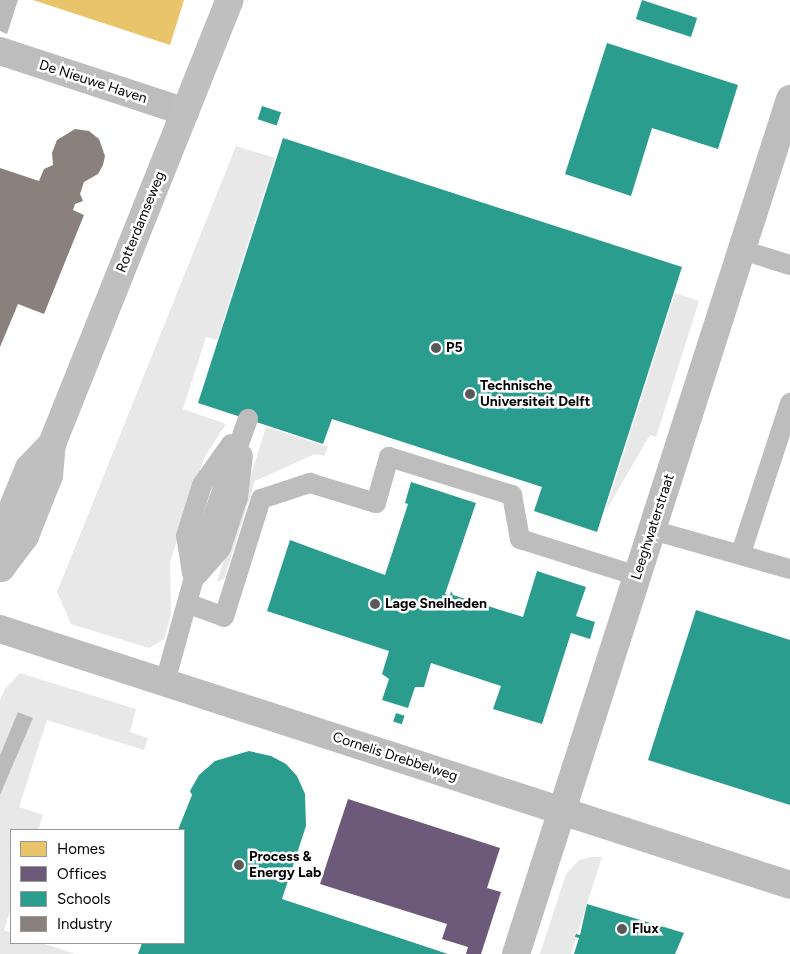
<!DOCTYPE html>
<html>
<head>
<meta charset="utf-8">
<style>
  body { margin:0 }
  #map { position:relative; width:790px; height:954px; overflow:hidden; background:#fff; font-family:Figtree,sans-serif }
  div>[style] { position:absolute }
  .green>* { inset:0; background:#e8e8e8 }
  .water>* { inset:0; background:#bababa }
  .homes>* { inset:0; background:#e9c46a }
  .offices>* { inset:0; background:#6d597a }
  .schools>* { inset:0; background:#2a9d8f; transform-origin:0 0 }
  .industry>* { inset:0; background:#8a817c }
  .lane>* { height:20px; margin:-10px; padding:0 10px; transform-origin:10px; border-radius:10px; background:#bdbdbd }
  .street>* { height:28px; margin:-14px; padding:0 14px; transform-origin:14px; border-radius:14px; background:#bdbdbd }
  .secondary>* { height:28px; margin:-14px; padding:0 14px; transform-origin:14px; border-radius:14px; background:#bfbfbf }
  .dots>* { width:14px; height:14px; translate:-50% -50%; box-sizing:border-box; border:2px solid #fff; border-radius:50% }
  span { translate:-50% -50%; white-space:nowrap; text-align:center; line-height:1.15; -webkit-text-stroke:5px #fff; paint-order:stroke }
  .street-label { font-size:14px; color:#000 }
  .poi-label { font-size:14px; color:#000; font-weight:700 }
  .left { translate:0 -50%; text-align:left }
  .legend { position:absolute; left:10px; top:829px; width:175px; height:115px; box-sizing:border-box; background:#fff; border:1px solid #999; margin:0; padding:6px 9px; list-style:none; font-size:15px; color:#000 }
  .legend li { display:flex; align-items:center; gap:10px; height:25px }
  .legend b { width:25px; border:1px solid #999 }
</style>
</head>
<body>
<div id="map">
  <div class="green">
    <div style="clip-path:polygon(236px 146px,275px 158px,217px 340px,206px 337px,183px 409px,226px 424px,204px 458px,170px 562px,171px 615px,164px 639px,149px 648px,71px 624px,57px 592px)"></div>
    <div style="clip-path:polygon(675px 293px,699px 301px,656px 437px,650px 435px,605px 512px)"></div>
    <div style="clip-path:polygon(266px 427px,328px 447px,324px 456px,315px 454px,255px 481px,224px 579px,217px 582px)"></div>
    <div style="clip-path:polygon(20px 673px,136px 709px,130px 732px,148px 738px,144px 750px,47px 720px,19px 807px,43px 815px,38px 830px,11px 830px,11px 908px,4px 930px,11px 933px,11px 943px,42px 943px,75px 954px,0 954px,0 795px,33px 718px,18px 712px,0 755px,0 700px,5px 689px)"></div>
    <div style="clip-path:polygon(591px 857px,602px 857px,571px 954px,540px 954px,566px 874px,579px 860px)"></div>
  </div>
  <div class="water">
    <div style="clip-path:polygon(0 0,18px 0,7px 34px,0 31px)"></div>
    <div style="clip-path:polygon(18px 712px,33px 718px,0 795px,0 755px)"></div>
  </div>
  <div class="homes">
    <div style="clip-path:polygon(33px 0,184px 0,170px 45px)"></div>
  </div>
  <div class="offices">
    <div style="clip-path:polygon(348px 799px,500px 848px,487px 888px,501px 892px,481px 954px,466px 954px,468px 947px,442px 939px,447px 924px,320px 884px)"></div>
  </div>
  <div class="schools">
    <div style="left:642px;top:0;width:58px;height:20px;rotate:18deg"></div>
    <div style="clip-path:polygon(607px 43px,738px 85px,718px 149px,652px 128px,631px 196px,565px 174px)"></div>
    <div style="left:262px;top:106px;width:20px;height:14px;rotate:18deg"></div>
    <div style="clip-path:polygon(283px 138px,682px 267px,597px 532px,534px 511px,542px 487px,332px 419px,323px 444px,198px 403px)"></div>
    <div style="clip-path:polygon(411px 482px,476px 503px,445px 594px,450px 596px,451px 591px,453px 595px,523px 617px,537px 571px,586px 587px,576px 616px,595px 622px,590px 639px,571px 633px,542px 724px,493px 709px,501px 686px,431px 663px,424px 687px,415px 687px,408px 708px,382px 700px,389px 679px,382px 674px,389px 651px,267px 611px,290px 540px,385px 575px,408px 504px,405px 503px)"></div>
    <div style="clip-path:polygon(696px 610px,790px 640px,790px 805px,648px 760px)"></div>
    <div style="left:396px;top:713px;width:9px;height:9px;rotate:18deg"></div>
    <div style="clip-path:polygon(249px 751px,271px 756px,286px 764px,297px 776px,305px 794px,306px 826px,282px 899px,448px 954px,138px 954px,142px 943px,184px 943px,184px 830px,178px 830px,192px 795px,190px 791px,199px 775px,215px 761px)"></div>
    <div style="clip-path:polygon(587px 904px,684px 933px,675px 954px,574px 954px,579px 938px,575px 937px,576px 934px,580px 935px)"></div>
  </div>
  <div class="industry">
    <div style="clip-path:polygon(75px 129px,89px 131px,99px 139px,105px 156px,103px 165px,98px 174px,84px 182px,80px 194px,83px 201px,75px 204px,73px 210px,84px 215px,44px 314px,18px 304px,0 347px,0 168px,39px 181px,44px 169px,53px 165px,52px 153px,57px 140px)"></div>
  </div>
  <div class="lane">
    <div style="left:742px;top:250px;width:50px;rotate:17.4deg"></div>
    <div style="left:652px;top:530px;width:143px;rotate:15.8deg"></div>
    <div style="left:741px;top:553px;width:158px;rotate:-71.9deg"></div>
    <div style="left:192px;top:573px;width:37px;rotate:-99deg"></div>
    <div style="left:186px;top:536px;width:53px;rotate:-72.6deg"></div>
    <div style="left:202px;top:485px;width:50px;rotate:-54.7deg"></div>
    <div style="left:197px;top:576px;width:37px;rotate:-49deg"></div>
    <div style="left:221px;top:548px;width:54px;rotate:-71.6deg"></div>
    <div style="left:238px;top:497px;width:42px;rotate:-83.2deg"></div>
    <div style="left:189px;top:604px;width:37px;rotate:20deg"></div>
    <div style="left:224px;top:617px;width:124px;rotate:-72.6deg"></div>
    <div style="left:261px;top:499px;width:52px;rotate:-18.1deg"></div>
    <div style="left:310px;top:483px;width:69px;rotate:16.9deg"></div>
    <div style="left:376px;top:503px;width:48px;rotate:-74.2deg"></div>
    <div style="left:389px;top:457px;width:129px;rotate:17.2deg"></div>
    <div style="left:512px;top:495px;width:45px;rotate:79.7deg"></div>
    <div style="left:520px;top:539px;width:123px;rotate:17.5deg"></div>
    <div style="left:165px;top:682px;width:146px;rotate:-74.5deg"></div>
    <div style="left:204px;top:541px;width:130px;rotate:-70.2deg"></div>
  </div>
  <div class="street">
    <div style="left:0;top:51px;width:195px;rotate:18.2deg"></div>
    <div style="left:0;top:629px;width:830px;rotate:17.95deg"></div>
    <div style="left:516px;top:954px;width:898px;rotate:-72.23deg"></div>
  </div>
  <div class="secondary">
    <div style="left:1px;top:568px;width:40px;rotate:-53deg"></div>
    <div style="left:25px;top:536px;width:41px;rotate:-68.5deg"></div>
    <div style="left:40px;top:498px;width:24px;rotate:-68deg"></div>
    <div style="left:49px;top:476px;width:32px;rotate:-85deg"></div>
    <div style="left:52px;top:444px;width:478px;rotate:-68.2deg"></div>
    <div style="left:1px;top:568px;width:39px;rotate:-86deg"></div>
    <div style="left:4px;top:529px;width:66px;rotate:-67.7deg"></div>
    <div style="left:29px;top:468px;width:33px;rotate:-46deg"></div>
  </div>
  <div class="dots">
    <div style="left:436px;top:348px;background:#595959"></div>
    <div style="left:470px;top:394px;background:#595959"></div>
    <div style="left:375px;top:604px;background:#595959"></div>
    <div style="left:239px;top:865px;background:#595959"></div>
    <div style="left:622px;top:929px;background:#595959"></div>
  </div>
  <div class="street-label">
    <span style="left:93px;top:82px;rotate:18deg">De Nieuwe Haven</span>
    <span style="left:141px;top:222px;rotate:-68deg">Rotterdamseweg</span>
    <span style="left:653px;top:527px;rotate:-72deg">Leeghwaterstraat</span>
    <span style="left:395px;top:757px;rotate:18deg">Cornelis Drebbelweg</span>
  </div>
  <div class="poi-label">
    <span class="left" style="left:446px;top:348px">P5</span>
    <span class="left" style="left:480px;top:394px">Technische<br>Universiteit Delft</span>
    <span class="left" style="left:385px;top:604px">Lage Snelheden</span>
    <span class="left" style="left:249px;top:865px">Process &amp;<br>Energy Lab</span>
    <span class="left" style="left:632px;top:929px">Flux</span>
  </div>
  <ul class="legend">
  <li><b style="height:14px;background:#e9c46a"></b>Homes</li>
  <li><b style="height:14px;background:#6d597a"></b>Offices</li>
  <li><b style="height:14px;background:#2a9d8f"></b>Schools</li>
  <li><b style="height:14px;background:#8a817c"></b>Industry</li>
  </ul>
</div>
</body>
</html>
